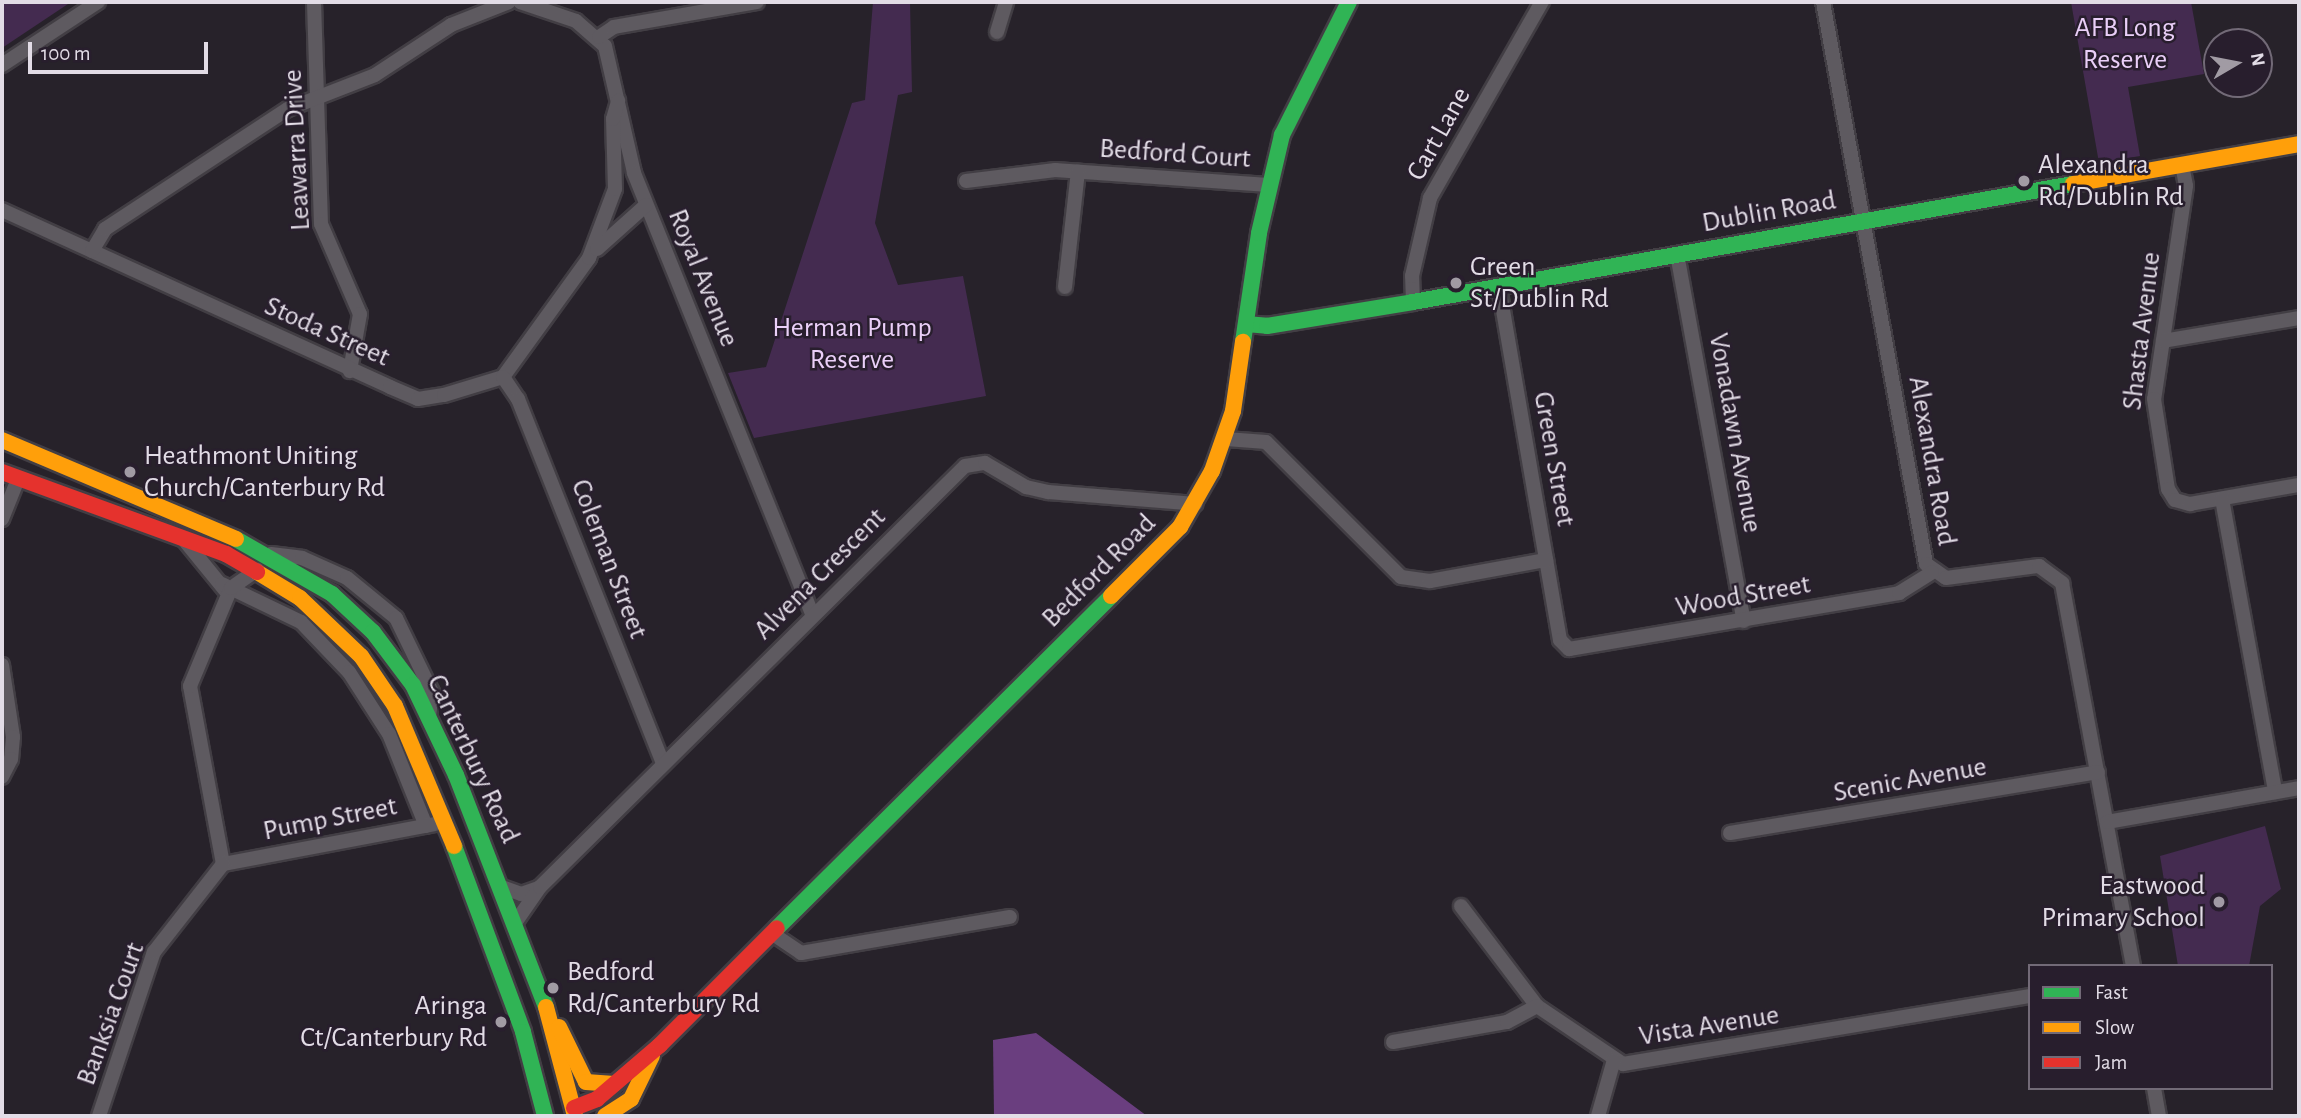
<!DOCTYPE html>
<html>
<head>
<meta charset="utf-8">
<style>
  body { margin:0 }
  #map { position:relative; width:2301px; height:1118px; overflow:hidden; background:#27222a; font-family:"Alegreya Sans",sans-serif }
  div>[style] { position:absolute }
  .green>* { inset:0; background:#442b50 }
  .forest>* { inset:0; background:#6a3e7f }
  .roads { filter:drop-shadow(2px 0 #423e44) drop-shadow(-2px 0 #423e44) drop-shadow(0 2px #423e44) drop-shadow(0 -2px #423e44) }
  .street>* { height:14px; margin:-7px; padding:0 7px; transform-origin:7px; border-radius:7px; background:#5e5a60 }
  .fast>* { height:16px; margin:-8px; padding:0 8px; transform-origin:8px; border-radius:8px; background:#30b455 }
  .slow>* { height:16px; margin:-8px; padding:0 8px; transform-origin:8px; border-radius:8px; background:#ff9f0a }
  .jam>* { height:16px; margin:-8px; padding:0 8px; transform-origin:8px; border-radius:8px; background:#e5322d }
  .dots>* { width:19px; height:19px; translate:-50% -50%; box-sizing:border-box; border:4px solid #281e2d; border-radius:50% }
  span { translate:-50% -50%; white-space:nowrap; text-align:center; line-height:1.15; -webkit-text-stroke:5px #281e2d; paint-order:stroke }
  .park-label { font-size:28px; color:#eacff8 }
  .street-label { font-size:28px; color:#e2dce6 }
  .poi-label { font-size:28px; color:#e2dce6 }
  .left { translate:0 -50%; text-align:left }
  .right { translate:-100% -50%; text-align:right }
  .frame { position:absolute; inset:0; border:4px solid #e2dce6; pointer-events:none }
  .legend { position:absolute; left:2028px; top:964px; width:245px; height:126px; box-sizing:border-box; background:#281e2d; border:2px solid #726a77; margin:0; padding:9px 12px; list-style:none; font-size:21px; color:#e2dce6 }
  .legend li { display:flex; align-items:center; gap:14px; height:35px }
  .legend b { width:35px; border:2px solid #726a77 }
  .north { position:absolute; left:2203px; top:28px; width:70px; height:70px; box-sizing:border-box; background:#281e2d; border:2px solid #726a77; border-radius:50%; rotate:80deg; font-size:19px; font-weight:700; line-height:28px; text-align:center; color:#e2dce6 }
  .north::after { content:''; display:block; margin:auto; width:24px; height:32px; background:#a19ba4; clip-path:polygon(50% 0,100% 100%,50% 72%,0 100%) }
  .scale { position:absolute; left:28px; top:42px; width:180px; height:32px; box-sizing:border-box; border:4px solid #e2dce6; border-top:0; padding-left:9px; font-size:21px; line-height:24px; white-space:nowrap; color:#e2dce6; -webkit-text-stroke:5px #281e2d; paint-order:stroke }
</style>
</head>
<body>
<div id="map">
  <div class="green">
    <div style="clip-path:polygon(2px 2px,71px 2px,2px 48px)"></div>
    <div style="clip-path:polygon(873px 2px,910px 2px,912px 92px,898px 95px,875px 223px,898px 285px,963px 276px,986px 396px,754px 438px,728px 373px,766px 367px,852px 103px,865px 100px)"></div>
    <div style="clip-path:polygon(2071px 2px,2191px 2px,2204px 74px,2128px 87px,2140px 156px,2099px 163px)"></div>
    <div style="clip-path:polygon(2265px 826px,2281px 889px,2260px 906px,2249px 966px,2178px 966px,2160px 856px)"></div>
  </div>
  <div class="forest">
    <div style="clip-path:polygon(1036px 1033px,1147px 1116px,994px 1116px,993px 1040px)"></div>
  </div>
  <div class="roads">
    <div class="street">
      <div style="left:314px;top:2px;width:222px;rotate:88.2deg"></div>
      <div style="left:321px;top:224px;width:98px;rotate:66.6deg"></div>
      <div style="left:360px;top:314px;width:58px;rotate:100deg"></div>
      <div style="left:520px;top:2px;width:59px;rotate:18.7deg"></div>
      <div style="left:576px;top:21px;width:38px;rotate:41deg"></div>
      <div style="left:605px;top:46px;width:130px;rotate:77.1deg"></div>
      <div style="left:634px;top:173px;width:477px;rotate:68deg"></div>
      <div style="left:1823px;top:2px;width:571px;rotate:79.61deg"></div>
      <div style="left:1926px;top:564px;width:24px;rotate:35deg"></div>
      <div style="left:1946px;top:578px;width:94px;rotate:-7.4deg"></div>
      <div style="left:2039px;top:566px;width:29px;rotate:36deg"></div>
      <div style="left:2062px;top:583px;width:390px;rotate:79.5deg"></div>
      <div style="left:997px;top:32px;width:31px;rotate:-73deg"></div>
      <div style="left:599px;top:37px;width:18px;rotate:-34deg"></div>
      <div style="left:614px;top:27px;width:145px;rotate:-9.9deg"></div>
      <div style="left:2px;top:65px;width:115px;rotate:-33.3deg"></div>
      <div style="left:2182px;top:165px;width:21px;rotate:79deg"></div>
      <div style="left:2186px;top:186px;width:215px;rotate:98.5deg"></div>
      <div style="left:2154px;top:399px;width:91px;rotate:81.2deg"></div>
      <div style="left:2168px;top:489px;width:13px;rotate:58deg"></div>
      <div style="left:2175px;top:500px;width:16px;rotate:15deg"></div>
      <div style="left:2190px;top:504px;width:111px;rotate:-9.9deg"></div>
      <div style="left:966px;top:181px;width:90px;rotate:-7deg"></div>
      <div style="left:1055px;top:170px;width:214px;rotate:4deg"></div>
      <div style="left:2px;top:210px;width:426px;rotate:24.5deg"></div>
      <div style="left:390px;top:387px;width:30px;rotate:23deg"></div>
      <div style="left:418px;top:399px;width:26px;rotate:-9deg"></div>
      <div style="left:444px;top:395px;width:62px;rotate:-17deg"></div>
      <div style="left:503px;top:377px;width:147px;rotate:-54.1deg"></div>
      <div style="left:589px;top:258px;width:74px;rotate:-69.4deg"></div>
      <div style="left:615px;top:189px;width:70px;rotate:-91.6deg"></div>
      <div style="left:613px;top:119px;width:19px;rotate:-74deg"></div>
      <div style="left:597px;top:249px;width:66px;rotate:-41.9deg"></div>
      <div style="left:92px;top:251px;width:26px;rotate:-59deg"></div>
      <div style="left:105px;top:229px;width:219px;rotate:-33.3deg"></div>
      <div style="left:288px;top:109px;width:93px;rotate:-21.3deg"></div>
      <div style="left:375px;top:75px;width:91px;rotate:-33.3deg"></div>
      <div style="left:451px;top:25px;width:62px;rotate:-21.6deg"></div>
      <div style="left:1677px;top:254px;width:373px;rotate:79.7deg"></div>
      <div style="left:1065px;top:287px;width:116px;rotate:-83.6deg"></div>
      <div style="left:1499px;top:287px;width:358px;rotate:80.2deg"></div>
      <div style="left:1560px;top:640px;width:13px;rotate:45deg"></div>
      <div style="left:1569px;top:649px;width:335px;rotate:-9.6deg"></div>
      <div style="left:1899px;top:593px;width:39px;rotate:-32deg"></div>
      <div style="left:1413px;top:302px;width:26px;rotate:-92deg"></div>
      <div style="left:1412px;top:276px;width:80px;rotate:-77deg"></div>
      <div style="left:1430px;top:198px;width:226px;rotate:-60.3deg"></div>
      <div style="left:2163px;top:341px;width:138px;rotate:-9.6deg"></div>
      <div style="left:503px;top:377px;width:27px;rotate:56deg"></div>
      <div style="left:518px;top:399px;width:392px;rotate:68.3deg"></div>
      <div style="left:1226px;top:439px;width:40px;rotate:4.3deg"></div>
      <div style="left:1266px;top:442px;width:191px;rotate:45deg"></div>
      <div style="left:1401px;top:577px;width:29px;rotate:8deg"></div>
      <div style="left:1430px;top:581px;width:118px;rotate:-10.3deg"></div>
      <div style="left:2222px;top:499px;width:298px;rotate:79.7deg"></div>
      <div style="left:2px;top:519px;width:43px;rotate:-68.2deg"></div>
      <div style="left:185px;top:541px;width:63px;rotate:50.8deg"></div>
      <div style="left:271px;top:554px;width:31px;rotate:7deg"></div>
      <div style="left:302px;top:558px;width:49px;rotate:24deg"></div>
      <div style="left:347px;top:578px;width:63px;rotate:39.2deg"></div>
      <div style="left:396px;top:618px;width:82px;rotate:64.1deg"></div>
      <div style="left:432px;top:692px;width:23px;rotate:97deg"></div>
      <div style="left:222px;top:584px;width:88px;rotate:25.7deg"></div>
      <div style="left:301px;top:622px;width:69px;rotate:46.2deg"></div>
      <div style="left:349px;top:672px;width:74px;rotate:57.2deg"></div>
      <div style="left:389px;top:734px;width:99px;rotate:68.1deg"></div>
      <div style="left:2px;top:665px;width:73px;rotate:81.3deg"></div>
      <div style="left:13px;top:737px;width:22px;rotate:95deg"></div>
      <div style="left:11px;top:759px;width:20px;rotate:117deg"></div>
      <div style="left:2107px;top:822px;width:195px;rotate:-10deg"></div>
      <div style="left:1730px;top:833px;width:373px;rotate:-9.4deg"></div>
      <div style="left:223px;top:864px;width:181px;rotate:-100.5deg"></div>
      <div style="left:190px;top:686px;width:106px;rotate:-67.3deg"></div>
      <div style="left:231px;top:588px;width:32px;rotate:-35deg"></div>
      <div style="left:223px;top:864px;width:215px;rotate:-10.7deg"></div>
      <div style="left:502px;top:887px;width:20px;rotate:20deg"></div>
      <div style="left:521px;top:894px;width:18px;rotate:-19deg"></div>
      <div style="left:1461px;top:906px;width:126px;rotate:52.8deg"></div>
      <div style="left:1537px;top:1006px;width:104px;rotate:34deg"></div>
      <div style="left:1623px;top:1064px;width:413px;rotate:-9.5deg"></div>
      <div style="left:515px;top:923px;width:44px;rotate:-55.2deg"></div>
      <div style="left:540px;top:887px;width:598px;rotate:-44.73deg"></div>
      <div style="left:965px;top:466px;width:20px;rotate:-9deg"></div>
      <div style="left:985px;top:463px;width:48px;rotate:30.3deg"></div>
      <div style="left:1026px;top:487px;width:23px;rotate:13deg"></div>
      <div style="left:1048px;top:492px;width:148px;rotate:4.6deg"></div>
      <div style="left:773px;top:934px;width:34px;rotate:34deg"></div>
      <div style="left:801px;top:953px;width:212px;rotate:-9.8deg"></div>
      <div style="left:1393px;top:1042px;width:116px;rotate:-10deg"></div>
      <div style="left:1507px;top:1022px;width:34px;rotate:-28deg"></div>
      <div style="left:2154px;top:1088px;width:28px;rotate:80deg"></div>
      <div style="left:99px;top:1116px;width:173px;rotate:-71.5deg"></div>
      <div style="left:154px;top:952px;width:112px;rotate:-51.9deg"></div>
      <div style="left:1598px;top:1116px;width:58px;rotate:-74.1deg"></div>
    </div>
    <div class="fast">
      <div style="left:1246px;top:324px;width:21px;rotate:5deg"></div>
      <div style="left:1267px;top:326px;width:148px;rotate:-9.3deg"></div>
      <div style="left:1413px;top:302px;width:670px;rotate:-10.14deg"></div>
      <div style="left:1243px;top:342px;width:110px;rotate:-81.6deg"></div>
      <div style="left:1259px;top:233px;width:101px;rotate:-76.8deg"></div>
      <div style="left:1282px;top:135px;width:149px;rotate:-63.3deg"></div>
      <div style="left:236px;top:539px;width:111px;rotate:29.8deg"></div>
      <div style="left:332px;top:594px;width:56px;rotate:42.8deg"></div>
      <div style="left:373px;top:632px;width:66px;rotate:53deg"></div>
      <div style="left:413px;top:685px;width:100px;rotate:64.5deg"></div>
      <div style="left:456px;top:775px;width:249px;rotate:68.8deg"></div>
      <div style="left:454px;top:846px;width:198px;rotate:69.6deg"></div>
      <div style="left:523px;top:1032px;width:87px;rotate:75.3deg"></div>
      <div style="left:777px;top:928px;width:471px;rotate:-44.8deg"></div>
    </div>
    <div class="slow">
      <div style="left:2073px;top:184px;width:230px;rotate:-10deg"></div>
      <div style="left:2px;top:440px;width:254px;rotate:22.9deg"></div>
      <div style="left:257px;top:572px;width:50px;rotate:31.2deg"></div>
      <div style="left:300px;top:598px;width:84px;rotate:43.6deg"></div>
      <div style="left:361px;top:656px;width:60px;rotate:55.8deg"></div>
      <div style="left:395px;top:706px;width:152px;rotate:67.1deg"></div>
      <div style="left:1111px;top:596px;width:98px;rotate:-45deg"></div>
      <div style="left:1180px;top:527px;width:64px;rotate:-60.3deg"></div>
      <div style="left:1212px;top:471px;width:64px;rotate:-70.7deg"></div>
      <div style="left:1233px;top:411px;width:70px;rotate:-81.8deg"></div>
      <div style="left:546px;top:1007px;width:113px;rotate:75.1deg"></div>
      <div style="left:559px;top:1027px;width:61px;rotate:63.9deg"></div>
      <div style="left:586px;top:1082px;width:28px;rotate:4deg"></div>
      <div style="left:605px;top:1116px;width:31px;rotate:-33deg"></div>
      <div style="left:631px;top:1099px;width:48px;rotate:-64deg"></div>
    </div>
    <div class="jam">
      <div style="left:2px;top:472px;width:239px;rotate:20.1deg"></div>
      <div style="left:226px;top:554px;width:36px;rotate:30deg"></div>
      <div style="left:574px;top:1108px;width:25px;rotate:-21deg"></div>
      <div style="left:597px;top:1099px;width:83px;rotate:-40.6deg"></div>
      <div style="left:660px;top:1045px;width:165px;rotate:-45deg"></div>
    </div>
  </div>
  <div class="dots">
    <div style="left:2024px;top:181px;background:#a19ba4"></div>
    <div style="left:1456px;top:283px;background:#a19ba4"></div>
    <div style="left:130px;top:472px;background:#a19ba4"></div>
    <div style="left:2219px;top:902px;background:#a19ba4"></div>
    <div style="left:553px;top:988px;background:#a19ba4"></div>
    <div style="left:501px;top:1022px;background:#a19ba4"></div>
  </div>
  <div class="park-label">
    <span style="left:2125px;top:44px">AFB Long<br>Reserve</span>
    <span style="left:852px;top:344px">Herman Pump<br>Reserve</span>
  </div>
  <div class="street-label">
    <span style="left:1439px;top:134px;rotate:-61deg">Cart Lane</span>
    <span style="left:297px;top:150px;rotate:-93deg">Leawarra Drive</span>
    <span style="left:1175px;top:154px;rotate:4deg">Bedford Court</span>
    <span style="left:1769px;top:212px;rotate:-10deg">Dublin Road</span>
    <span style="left:703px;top:278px;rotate:68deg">Royal Avenue</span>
    <span style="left:2142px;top:331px;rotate:-83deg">Shasta Avenue</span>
    <span style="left:327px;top:332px;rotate:24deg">Stoda Street</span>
    <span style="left:1735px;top:433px;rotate:80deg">Vonadawn Avenue</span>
    <span style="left:1554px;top:459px;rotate:80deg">Green Street</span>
    <span style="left:1932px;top:461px;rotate:80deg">Alexandra Road</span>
    <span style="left:609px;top:559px;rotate:69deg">Coleman Street</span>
    <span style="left:1099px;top:571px;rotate:-45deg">Bedford Road</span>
    <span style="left:820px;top:574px;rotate:-45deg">Alvena Crescent</span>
    <span style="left:1743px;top:596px;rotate:-10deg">Wood Street</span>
    <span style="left:473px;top:759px;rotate:65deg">Canterbury Road</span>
    <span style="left:1910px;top:780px;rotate:-10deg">Scenic Avenue</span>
    <span style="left:330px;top:819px;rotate:-11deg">Pump Street</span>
    <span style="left:111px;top:1014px;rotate:-70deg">Banksia Court</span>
    <span style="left:1709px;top:1026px;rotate:-9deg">Vista Avenue</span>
  </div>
  <div class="poi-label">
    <span class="left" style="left:2038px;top:181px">Alexandra<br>Rd/Dublin Rd</span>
    <span class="left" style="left:1470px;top:283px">Green<br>St/Dublin Rd</span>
    <span class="left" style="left:144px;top:472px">Heathmont Uniting<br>Church/Canterbury Rd</span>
    <span class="right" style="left:2205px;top:902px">Eastwood<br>Primary School</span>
    <span class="left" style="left:567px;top:988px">Bedford<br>Rd/Canterbury Rd</span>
    <span class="right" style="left:487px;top:1022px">Aringa<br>Ct/Canterbury Rd</span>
  </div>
  <div class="frame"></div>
  <ul class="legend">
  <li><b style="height:9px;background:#30b455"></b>Fast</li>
  <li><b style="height:9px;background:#ff9f0a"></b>Slow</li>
  <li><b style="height:9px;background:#e5322d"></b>Jam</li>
  </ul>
  <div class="north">N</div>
  <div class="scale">100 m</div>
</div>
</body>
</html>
